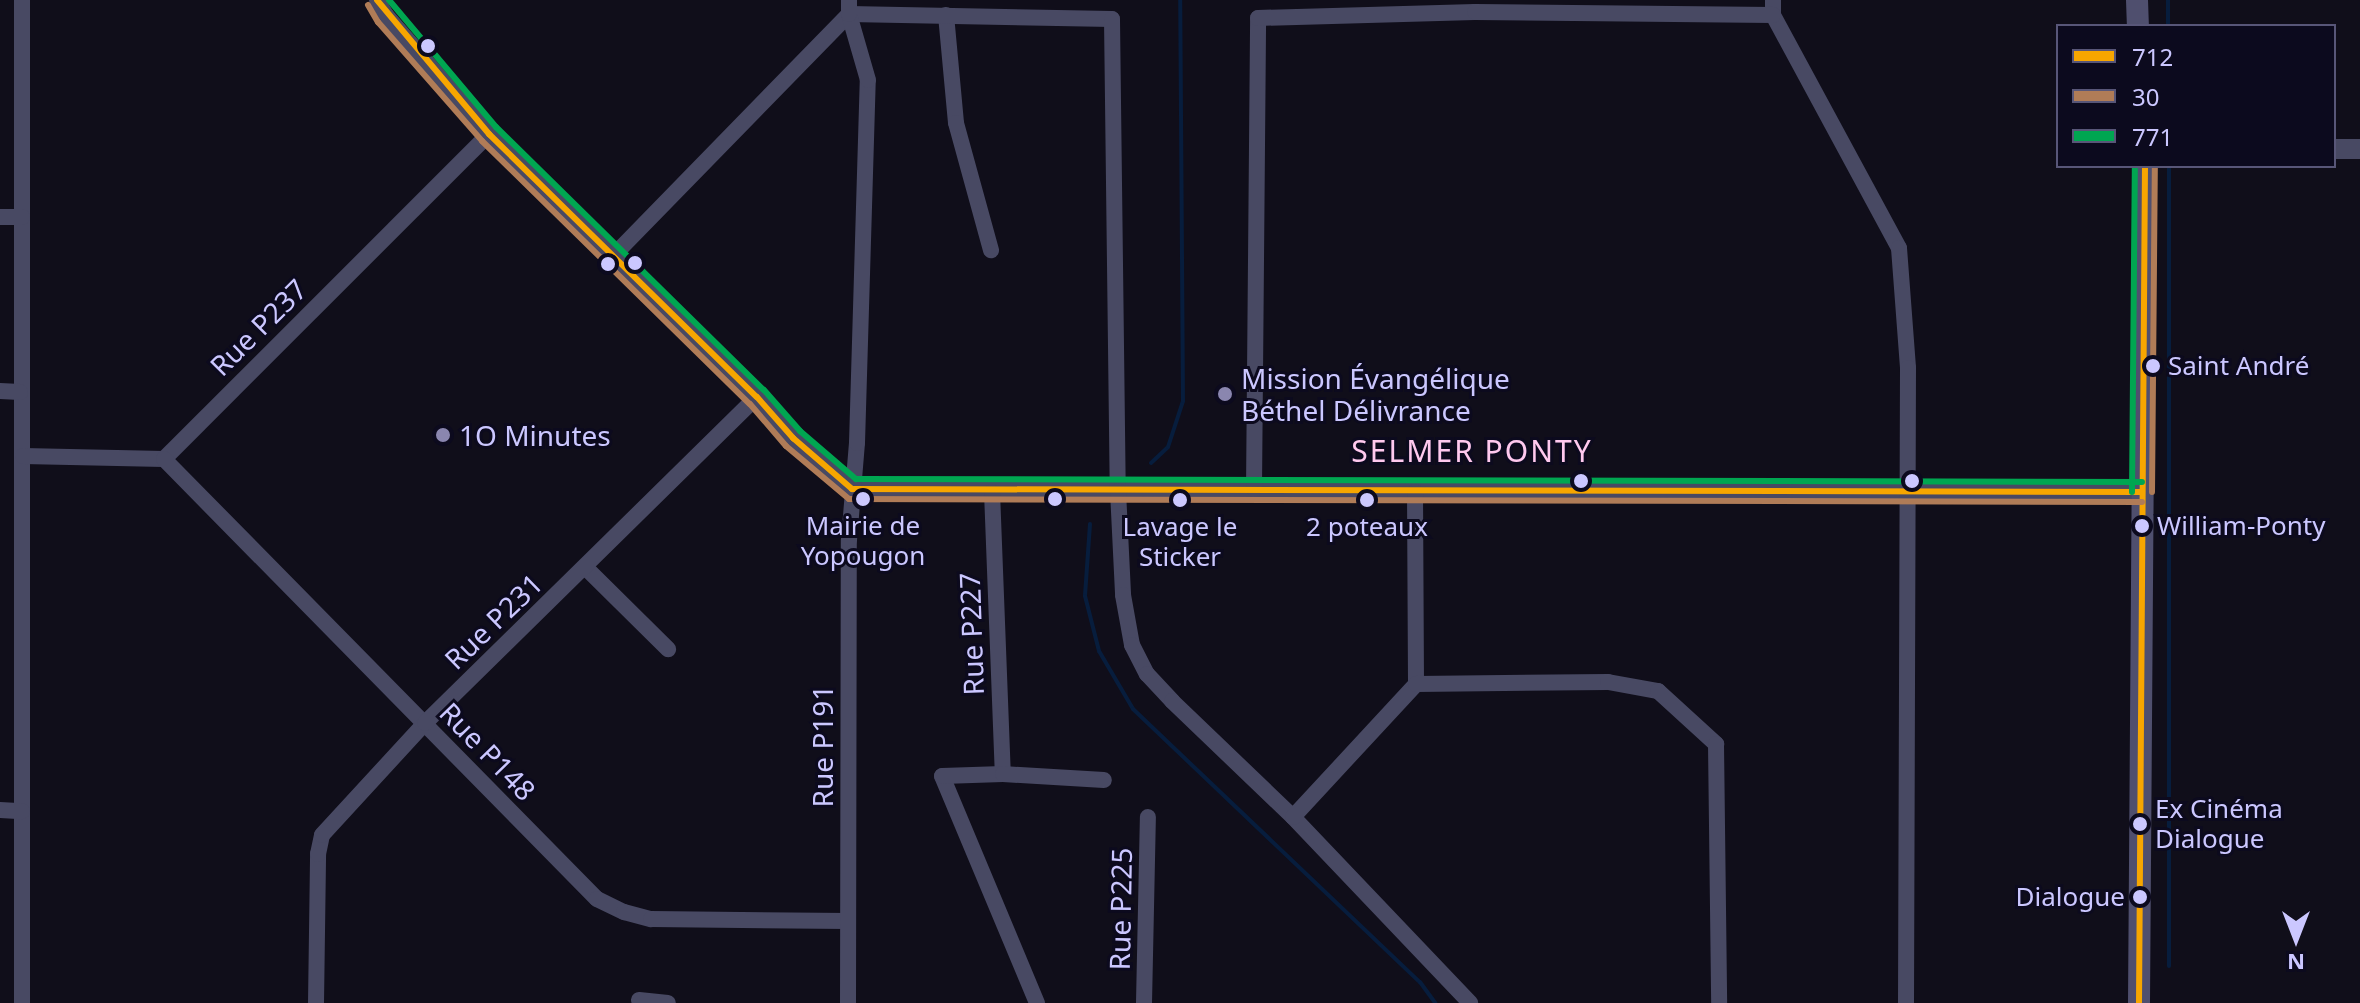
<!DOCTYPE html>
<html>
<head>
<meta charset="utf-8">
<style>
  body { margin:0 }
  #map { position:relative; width:2360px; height:1003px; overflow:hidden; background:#100e1a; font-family:"Noto Sans",sans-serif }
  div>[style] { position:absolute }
  .stream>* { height:4px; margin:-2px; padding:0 2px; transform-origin:2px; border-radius:2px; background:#071d3d }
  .minor>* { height:16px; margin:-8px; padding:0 8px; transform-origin:8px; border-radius:8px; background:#484963 }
  .tertiary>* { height:20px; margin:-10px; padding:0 10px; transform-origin:10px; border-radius:10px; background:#484963 }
  .secondary>* { height:22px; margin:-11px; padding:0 11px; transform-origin:11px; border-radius:11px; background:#4f4f6e }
  .bus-1>* { height:6px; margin:-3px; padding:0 3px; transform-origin:3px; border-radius:3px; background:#f7a600 }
  .bus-2>* { height:6px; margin:-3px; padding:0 3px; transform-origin:3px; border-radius:3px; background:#b07c57 }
  .bus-3>* { height:6px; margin:-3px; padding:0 3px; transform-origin:3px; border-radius:3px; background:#00a651 }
  .dots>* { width:22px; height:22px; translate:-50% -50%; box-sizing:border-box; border:4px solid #0c0a1e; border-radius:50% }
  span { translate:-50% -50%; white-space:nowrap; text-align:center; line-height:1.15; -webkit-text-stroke:6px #0c0a1e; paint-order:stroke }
  .bus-label { font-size:26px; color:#cbc7ff }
  .left { translate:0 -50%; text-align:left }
  .right { translate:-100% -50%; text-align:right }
  .street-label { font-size:28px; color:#cbc7ff }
  .poi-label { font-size:28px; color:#cbc7ff }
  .neighbourhood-label { font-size:30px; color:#ffc9ee; letter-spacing:2px }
  .legend { position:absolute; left:2056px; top:24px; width:280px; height:144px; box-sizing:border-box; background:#0c0a1e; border:2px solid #585678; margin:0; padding:10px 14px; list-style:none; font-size:24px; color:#cbc7ff }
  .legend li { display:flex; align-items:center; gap:16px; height:40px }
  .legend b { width:40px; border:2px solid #585678 }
  .north { position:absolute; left:2256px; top:899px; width:80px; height:80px; -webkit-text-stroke:6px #0c0a1e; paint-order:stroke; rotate:180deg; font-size:22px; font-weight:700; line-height:32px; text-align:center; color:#cbc7ff }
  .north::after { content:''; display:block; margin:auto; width:28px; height:36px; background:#cbc7ff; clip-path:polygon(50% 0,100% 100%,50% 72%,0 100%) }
</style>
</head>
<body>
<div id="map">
  <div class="stream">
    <div style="left:2168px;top:0;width:26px;rotate:90deg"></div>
    <div style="left:2169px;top:166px;width:800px;rotate:90deg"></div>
    <div style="left:1151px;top:463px;width:23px;rotate:-43deg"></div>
    <div style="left:1168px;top:447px;width:48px;rotate:-71.9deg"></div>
    <div style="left:1183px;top:401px;width:401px;rotate:-90.4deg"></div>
    <div style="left:1090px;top:524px;width:72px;rotate:94deg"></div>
    <div style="left:1085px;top:596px;width:57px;rotate:75.7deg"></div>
    <div style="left:1099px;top:651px;width:67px;rotate:59.6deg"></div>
    <div style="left:1133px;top:709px;width:396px;rotate:43.6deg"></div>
    <div style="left:1420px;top:982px;width:26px;rotate:54deg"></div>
  </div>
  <div class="minor">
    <div style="left:22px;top:0;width:1003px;rotate:90deg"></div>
    <div style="left:377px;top:0;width:17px;rotate:59deg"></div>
    <div style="left:386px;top:15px;width:157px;rotate:49.1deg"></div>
    <div style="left:489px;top:134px;width:375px;rotate:44.5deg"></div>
    <div style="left:757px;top:397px;width:55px;rotate:48.7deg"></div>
    <div style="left:793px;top:438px;width:78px;rotate:40.8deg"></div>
    <div style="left:852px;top:489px;width:1290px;rotate:0.13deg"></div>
    <div style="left:1773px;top:0;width:15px;rotate:90deg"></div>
    <div style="left:1773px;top:15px;width:265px;rotate:61.6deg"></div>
    <div style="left:1899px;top:248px;width:120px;rotate:85.7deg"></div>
    <div style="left:1908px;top:368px;width:635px;rotate:90.18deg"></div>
    <div style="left:946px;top:15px;width:108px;rotate:84.7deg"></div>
    <div style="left:956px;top:123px;width:132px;rotate:74.6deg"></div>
    <div style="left:0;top:217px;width:22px"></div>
    <div style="left:613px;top:256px;width:338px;rotate:-45.7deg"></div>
    <div style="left:849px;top:14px;width:263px;rotate:1.1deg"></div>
    <div style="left:1112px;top:19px;width:472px;rotate:89.3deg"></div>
    <div style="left:1118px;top:491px;width:104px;rotate:87.2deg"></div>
    <div style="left:1123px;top:595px;width:51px;rotate:79.8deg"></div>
    <div style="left:1132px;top:645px;width:33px;rotate:63deg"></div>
    <div style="left:1147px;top:674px;width:37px;rotate:47deg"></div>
    <div style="left:1172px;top:701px;width:168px;rotate:43.8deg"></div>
    <div style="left:1293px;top:817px;width:257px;rotate:46.4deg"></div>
    <div style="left:0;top:391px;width:20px;rotate:3deg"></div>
    <div style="left:23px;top:456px;width:141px;rotate:1.2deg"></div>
    <div style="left:164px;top:459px;width:460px;rotate:-45deg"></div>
    <div style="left:164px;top:459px;width:617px;rotate:45.46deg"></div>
    <div style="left:597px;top:899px;width:30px;rotate:26deg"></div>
    <div style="left:624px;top:912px;width:28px;rotate:15deg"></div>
    <div style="left:651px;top:919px;width:197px;rotate:0.6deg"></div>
    <div style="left:1254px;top:489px;width:471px;rotate:-89.5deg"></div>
    <div style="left:1258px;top:18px;width:217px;rotate:-1.6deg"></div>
    <div style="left:1475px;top:12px;width:298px;rotate:0.6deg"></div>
    <div style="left:992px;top:492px;width:282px;rotate:87.8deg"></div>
    <div style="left:1415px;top:492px;width:192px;rotate:89.7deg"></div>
    <div style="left:585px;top:567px;width:117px;rotate:44.7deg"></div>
    <div style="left:0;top:810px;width:22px;rotate:3deg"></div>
    <div style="left:1293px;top:817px;width:181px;rotate:-47.2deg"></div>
    <div style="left:1416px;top:684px;width:192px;rotate:-0.6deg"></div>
    <div style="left:1608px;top:682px;width:51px;rotate:10.2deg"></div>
    <div style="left:1658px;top:691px;width:79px;rotate:42.4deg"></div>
    <div style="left:1716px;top:744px;width:259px;rotate:89.3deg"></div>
    <div style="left:639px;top:1000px;width:29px;rotate:6deg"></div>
    <div style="left:316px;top:1003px;width:149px;rotate:-89.2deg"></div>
    <div style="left:318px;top:854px;width:19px;rotate:-78deg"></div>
    <div style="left:322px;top:835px;width:152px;rotate:-47.4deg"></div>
    <div style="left:425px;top:723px;width:465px;rotate:-44.5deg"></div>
    <div style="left:848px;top:1003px;width:463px;rotate:-89.9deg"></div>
    <div style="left:849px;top:540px;width:97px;rotate:-85.3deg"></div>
    <div style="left:857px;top:443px;width:363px;rotate:-88.3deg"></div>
    <div style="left:868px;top:80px;width:69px;rotate:-106.1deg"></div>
    <div style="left:849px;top:14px;width:14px;rotate:-90deg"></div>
    <div style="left:1037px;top:1003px;width:246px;rotate:-112.7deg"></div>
    <div style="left:942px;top:776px;width:61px;rotate:-1.9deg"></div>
    <div style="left:1003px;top:774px;width:101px;rotate:3.4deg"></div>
    <div style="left:1144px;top:1003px;width:186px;rotate:-88.8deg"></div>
  </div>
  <div class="tertiary">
    <div style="left:2334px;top:149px;width:26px"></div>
  </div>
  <div class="secondary">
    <div style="left:2137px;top:0;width:26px;rotate:88deg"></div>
    <div style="left:2139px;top:1003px;width:837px;rotate:-89.59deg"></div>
  </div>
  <div class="bus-1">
    <div style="left:377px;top:0;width:175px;rotate:50.1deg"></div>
    <div style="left:489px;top:134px;width:375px;rotate:44.5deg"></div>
    <div style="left:757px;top:397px;width:55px;rotate:48.7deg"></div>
    <div style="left:793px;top:438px;width:78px;rotate:40.8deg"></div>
    <div style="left:852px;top:489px;width:1290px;rotate:0.13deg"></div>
    <div style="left:2139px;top:1003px;width:837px;rotate:-89.59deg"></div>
  </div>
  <div class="bus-2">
    <div style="left:368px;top:5px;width:20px;rotate:60deg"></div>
    <div style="left:378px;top:22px;width:158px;rotate:48.8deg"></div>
    <div style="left:482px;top:141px;width:375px;rotate:44.5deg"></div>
    <div style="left:750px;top:404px;width:55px;rotate:49.4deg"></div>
    <div style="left:786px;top:446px;width:82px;rotate:40.1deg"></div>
    <div style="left:849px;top:499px;width:1293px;rotate:0.13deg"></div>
    <div style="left:2152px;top:492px;width:326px;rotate:-89.5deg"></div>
  </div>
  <div class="bus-3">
    <div style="left:389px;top:0;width:166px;rotate:49.9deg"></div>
    <div style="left:496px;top:127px;width:375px;rotate:44.5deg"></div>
    <div style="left:764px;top:390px;width:55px;rotate:48.7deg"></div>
    <div style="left:800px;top:431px;width:74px;rotate:40.6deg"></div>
    <div style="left:856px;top:479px;width:1286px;rotate:0.13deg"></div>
    <div style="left:2132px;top:492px;width:326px;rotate:-89.5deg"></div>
  </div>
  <div class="dots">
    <div style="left:428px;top:46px;background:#cbc7ff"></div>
    <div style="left:635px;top:263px;background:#cbc7ff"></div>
    <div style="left:608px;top:264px;background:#cbc7ff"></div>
    <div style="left:2153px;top:366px;background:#cbc7ff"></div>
    <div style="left:1225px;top:394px;background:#8a86af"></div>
    <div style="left:443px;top:435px;background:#8a86af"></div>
    <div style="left:1581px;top:481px;background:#cbc7ff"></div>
    <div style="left:1912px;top:481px;background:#cbc7ff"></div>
    <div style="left:863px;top:499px;background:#cbc7ff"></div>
    <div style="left:1055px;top:499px;background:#cbc7ff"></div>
    <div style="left:1180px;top:500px;background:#cbc7ff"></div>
    <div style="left:1367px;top:500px;background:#cbc7ff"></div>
    <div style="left:2142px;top:526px;background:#cbc7ff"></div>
    <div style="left:2140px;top:824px;background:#cbc7ff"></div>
    <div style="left:2140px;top:897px;background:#cbc7ff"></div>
  </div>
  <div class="bus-label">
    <span class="left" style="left:2168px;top:366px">Saint André</span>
    <span style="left:863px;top:541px">Mairie de<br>Yopougon</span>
    <span class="left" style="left:2157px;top:526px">William-Ponty</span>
    <span style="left:1180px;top:542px">Lavage le<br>Sticker</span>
    <span style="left:1367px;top:527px">2 poteaux</span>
    <span class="left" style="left:2155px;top:824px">Ex Cinéma<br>Dialogue</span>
    <span class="right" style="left:2125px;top:897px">Dialogue</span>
  </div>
  <div class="street-label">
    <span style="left:258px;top:327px;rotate:-45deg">Rue P237</span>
    <span style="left:493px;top:621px;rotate:-44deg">Rue P231</span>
    <span style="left:971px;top:634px;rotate:-92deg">Rue P227</span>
    <span style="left:822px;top:746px;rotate:-90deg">Rue P191</span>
    <span style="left:488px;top:751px;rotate:46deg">Rue P148</span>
    <span style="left:1120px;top:909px;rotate:-89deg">Rue P225</span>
  </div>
  <div class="poi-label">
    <span class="left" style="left:1241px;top:394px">Mission Évangélique<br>Béthel Délivrance</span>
    <span class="left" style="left:459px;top:435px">1O Minutes</span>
  </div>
  <div class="neighbourhood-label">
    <span style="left:1472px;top:451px">SELMER PONTY</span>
  </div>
  <ul class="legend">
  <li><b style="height:10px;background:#f7a600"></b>712</li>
  <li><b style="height:10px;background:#b07c57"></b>30</li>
  <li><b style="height:10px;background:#00a651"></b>771</li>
  </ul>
  <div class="north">N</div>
</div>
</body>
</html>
